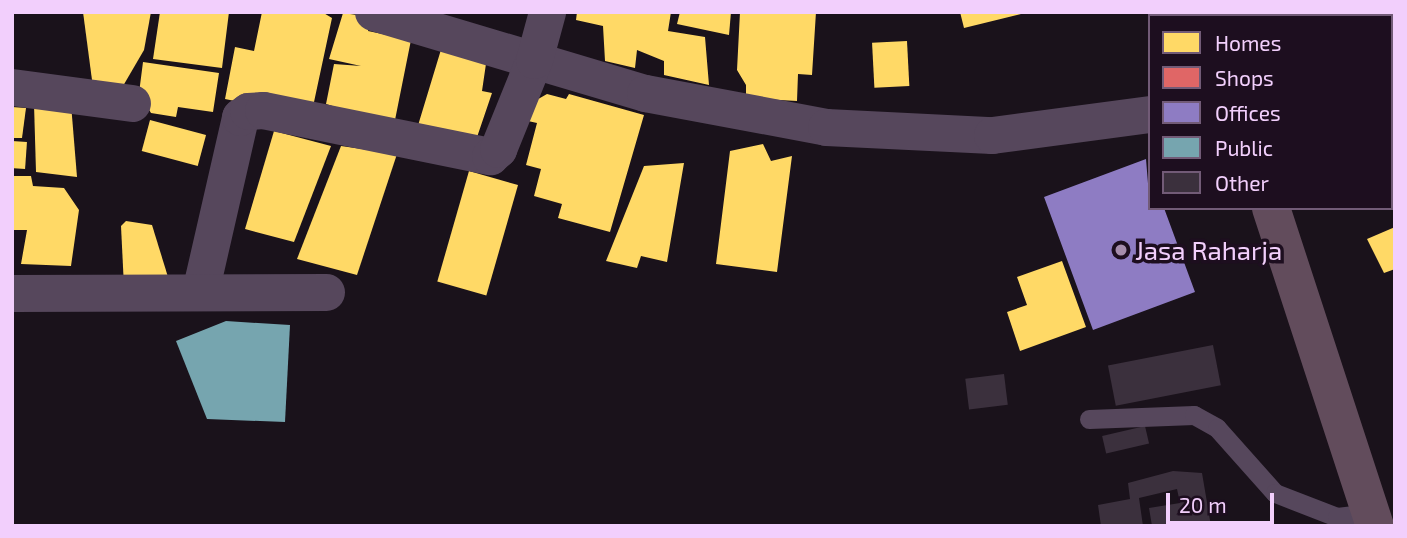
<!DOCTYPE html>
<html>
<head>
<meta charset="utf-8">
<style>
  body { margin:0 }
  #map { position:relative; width:1407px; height:538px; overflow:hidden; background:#1a121b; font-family:"Exo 2",sans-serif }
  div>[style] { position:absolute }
  .homes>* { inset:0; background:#ffd966; transform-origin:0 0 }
  .shops>* { inset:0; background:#e06666; transform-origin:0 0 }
  .offices>* { inset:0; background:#8e7cc3 }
  .public>* { inset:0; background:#76a5af }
  .building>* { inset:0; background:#3b303d; transform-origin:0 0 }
  .service>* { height:19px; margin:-9.5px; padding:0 9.5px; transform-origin:9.5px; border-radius:9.5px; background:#56475c }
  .minor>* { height:37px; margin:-18.5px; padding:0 18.5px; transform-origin:18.5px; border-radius:18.5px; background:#56475c }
  .trunk>* { height:38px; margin:-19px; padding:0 19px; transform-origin:19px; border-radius:19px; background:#624c5c }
  .dots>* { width:19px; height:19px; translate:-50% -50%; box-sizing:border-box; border:4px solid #1d0e1f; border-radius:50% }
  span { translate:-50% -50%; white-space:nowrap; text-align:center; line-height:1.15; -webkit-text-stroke:7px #1d0e1f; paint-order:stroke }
  .poi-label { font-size:26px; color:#f2cffc }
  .left { translate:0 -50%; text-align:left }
  .frame { position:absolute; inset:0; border:14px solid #f2cffc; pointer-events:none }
  .legend { position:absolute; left:1148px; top:14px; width:245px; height:196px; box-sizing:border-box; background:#1d0e1f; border:2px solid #725b77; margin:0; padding:9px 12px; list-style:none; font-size:21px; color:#f2cffc }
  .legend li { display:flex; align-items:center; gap:14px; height:35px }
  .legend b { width:35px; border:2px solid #725b77 }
  .scale { position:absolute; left:1166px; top:493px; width:108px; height:32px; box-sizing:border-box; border:4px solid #f2cffc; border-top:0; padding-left:9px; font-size:21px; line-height:24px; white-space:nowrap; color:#f2cffc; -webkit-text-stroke:5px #1d0e1f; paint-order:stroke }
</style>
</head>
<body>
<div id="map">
  <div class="homes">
    <div style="clip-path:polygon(83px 12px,151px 12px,144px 50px,123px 86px,92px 80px)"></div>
    <div style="clip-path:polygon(160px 12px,229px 12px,222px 68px,153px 59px)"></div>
    <div style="clip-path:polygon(262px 12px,322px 12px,332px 18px,311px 116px,225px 99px,235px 47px,254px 51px)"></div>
    <div style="clip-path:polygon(577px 12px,671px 12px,668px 31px,705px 37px,709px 85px,664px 75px,664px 61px,637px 50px,635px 68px,605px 61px,603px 26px,576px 20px)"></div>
    <div style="clip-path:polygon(680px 12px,731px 12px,729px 35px,677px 24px)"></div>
    <div style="clip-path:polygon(740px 12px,816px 12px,812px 75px,798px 74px,797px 101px,746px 98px,746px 85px,737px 70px)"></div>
    <div style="clip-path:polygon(960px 12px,1025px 12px,1025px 13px,964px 28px)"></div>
    <div style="clip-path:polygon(343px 13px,371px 17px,368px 31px,411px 40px,394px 125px,326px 104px,334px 64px,361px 66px,329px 59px)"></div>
    <div style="left:907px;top:41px;width:45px;height:35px;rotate:87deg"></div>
    <div style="clip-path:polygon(443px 43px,487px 57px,482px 91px,492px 93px,474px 146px,416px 132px)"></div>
    <div style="clip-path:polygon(143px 62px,219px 73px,213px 112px,178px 107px,176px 117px,151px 113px,139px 93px)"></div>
    <div style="clip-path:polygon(547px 94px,566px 99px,569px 94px,644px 115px,610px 232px,558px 218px,562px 204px,534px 196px,541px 169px,526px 165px,537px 123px,528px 121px,533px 102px)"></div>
    <div style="clip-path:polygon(34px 104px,71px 104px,77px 177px,36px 172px)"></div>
    <div style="clip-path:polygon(12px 107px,26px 108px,22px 138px,12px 138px)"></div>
    <div style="left:150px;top:120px;width:58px;height:32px;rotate:15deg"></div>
    <div style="clip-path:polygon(274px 131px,331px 146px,294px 242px,245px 229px)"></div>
    <div style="left:12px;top:141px;width:15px;height:27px;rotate:4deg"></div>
    <div style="clip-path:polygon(763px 144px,771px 161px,792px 156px,777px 272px,716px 264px,730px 151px)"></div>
    <div style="clip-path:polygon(341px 146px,397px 154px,357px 275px,297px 259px)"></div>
    <div style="clip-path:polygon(684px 163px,667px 262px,641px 256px,637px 268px,606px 261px,644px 166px)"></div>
    <div style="left:469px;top:171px;width:51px;height:115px;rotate:16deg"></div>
    <div style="clip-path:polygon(12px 176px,31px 176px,33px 186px,64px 188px,79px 210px,71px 266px,21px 264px,27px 230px,12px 230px)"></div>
    <div style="clip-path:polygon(126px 221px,152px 225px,168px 277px,124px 287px,121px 226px)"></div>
    <div style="clip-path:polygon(1395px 227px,1395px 269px,1384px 273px,1367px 239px)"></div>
    <div style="clip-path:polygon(1062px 261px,1086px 327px,1020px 351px,1007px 312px,1027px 305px,1017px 277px)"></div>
  </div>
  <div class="shops">
    <div style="left:1395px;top:78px;width:111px;height:4px;rotate:90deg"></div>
  </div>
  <div class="offices">
    <div style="clip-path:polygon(1146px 159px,1150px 208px,1164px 208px,1195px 292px,1093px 330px,1044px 197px)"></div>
  </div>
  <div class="public">
    <div style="clip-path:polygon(226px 321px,290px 325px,285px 422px,207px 419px,176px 341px)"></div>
  </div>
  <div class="building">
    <div style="left:1213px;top:345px;width:41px;height:107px;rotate:79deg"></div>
    <div style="left:1004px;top:374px;width:31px;height:39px;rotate:83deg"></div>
    <div style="left:1145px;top:426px;width:18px;height:44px;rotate:77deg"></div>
    <div style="clip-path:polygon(1173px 471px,1202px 473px,1211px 526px,1152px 526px,1149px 508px,1180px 503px,1177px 489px,1139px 498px,1143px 526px,1101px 526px,1098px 505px,1130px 499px,1128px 483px)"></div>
  </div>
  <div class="service">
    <div style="left:1089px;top:419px;width:105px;rotate:-2.2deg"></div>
    <div style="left:1194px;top:415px;width:26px;rotate:29deg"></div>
    <div style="left:1217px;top:428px;width:87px;rotate:48.3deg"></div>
    <div style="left:1275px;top:493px;width:66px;rotate:21.2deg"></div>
    <div style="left:1337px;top:517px;width:34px;rotate:-7deg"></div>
  </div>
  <div class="minor">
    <div style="left:373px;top:12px;width:284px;rotate:16.6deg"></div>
    <div style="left:645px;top:93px;width:184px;rotate:10.6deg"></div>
    <div style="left:826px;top:127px;width:166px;rotate:2.8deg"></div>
    <div style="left:992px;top:135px;width:159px;rotate:-7.6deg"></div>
    <div style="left:12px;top:87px;width:121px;rotate:7.6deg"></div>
    <div style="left:200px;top:292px;width:180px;rotate:-77.1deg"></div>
    <div style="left:240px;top:117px;width:10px;rotate:-37deg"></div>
    <div style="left:248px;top:111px;width:15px;rotate:-4deg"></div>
    <div style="left:263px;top:110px;width:232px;rotate:11.5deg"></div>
    <div style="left:490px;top:156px;width:11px;rotate:-41deg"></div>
    <div style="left:498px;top:149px;width:96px;rotate:-68deg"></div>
    <div style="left:534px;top:60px;width:50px;rotate:-74.8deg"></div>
    <div style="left:12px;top:293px;width:314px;rotate:-0.2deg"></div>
  </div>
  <div class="trunk">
    <div style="left:1207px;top:12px;width:4px;rotate:63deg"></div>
    <div style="left:1271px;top:208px;width:335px;rotate:71.9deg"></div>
  </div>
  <div class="dots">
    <div style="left:1121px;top:250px;background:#a68dad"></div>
  </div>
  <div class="poi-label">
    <span class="left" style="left:1135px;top:250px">Jasa Raharja</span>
  </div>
  <div class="frame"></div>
  <ul class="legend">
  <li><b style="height:19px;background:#ffd966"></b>Homes</li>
  <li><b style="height:19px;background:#e06666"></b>Shops</li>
  <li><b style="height:19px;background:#8e7cc3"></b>Offices</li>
  <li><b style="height:19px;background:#76a5af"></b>Public</li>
  <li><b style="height:19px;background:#3b303d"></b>Other</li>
  </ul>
  <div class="scale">20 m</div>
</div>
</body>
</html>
